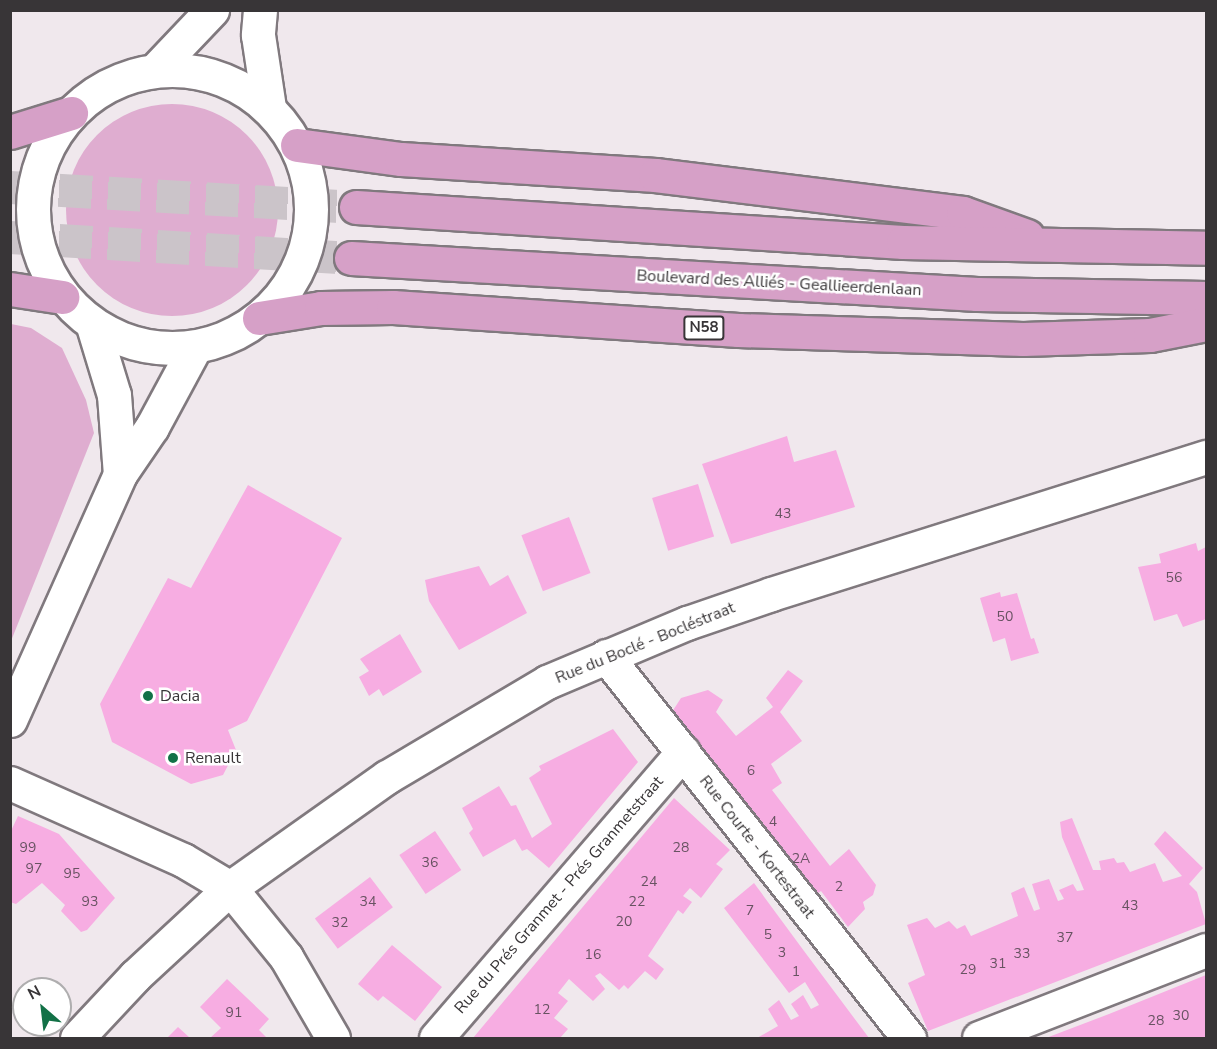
<!DOCTYPE html>
<html>
<head>
<meta charset="utf-8">
<style>
  body { margin:0 }
  #map { position:relative; width:1217px; height:1049px; overflow:hidden; background:#f0e8ed; font-family:"Nunito Sans",sans-serif }
  div>[style] { position:absolute }
  .green>* { inset:0; background:#dfadd0 }
  .round { border-radius:50% }
  .building>* { inset:0; background:#f7ade2; transform-origin:0 0 }
  .trunk-tunnel>* { height:33px; margin-top:-16.5px; transform-origin:0; background:repeating-linear-gradient(90deg,#cbc4c9 0 33px,transparent 0 49px) }
  .roads { filter:drop-shadow(2px 0 #80797e) drop-shadow(-2px 0 #80797e) drop-shadow(0 2px #80797e) drop-shadow(0 -2px #80797e) }
  .minor>* { height:33px; margin:-16.5px; padding:0 16.5px; transform-origin:16.5px; border-radius:16.5px; background:#fff }
  .secondary>* { height:33px; margin:-16.5px; padding:0 16.5px; transform-origin:16.5px; border-radius:16.5px; background:#fff }
  .secondary>.ring { margin:-16.5px; padding:0; box-sizing:content-box; background:none; border:33px solid #fff; border-radius:50% }
  .trunk>* { height:33px; margin:-16.5px; padding:0 16.5px; transform-origin:16.5px; border-radius:16.5px; background:#d6a0c7 }
  .dots>* { width:16px; height:16px; translate:-50% -50%; box-sizing:border-box; border:3px solid #fff; border-radius:50% }
  span { translate:-50% -50%; white-space:nowrap; text-align:center; line-height:1.15; -webkit-text-stroke:5px #fff; paint-order:stroke }
  .number-label { font-size:14px; color:#685362 }
  .number-label span { -webkit-text-stroke-width:0 }
  .shield-label span { padding:2px 4px; background:#fff; border:2px solid; border-radius:4px; -webkit-text-stroke-width:0 }
  .shield-label { font-size:15px; color:#383537; font-weight:700 }
  .street-label { font-size:16px; color:#383537 }
  .poi-label { font-size:16px; color:#383537 }
  .left { translate:0 -50%; text-align:left }
  .frame { position:absolute; inset:0; border:12px solid #383537; pointer-events:none }
  .north { position:absolute; left:12px; top:977px; width:60px; height:60px; box-sizing:border-box; background:#fff; border:2px solid #afaeaf; border-radius:50%; rotate:332deg; font-size:16px; font-weight:700; line-height:24px; text-align:center; color:#383537 }
  .north::after { content:''; display:block; margin:auto; width:21px; height:27px; background:#127147; clip-path:polygon(50% 0,100% 100%,50% 72%,0 100%) }
</style>
</head>
<body>
<div id="map">
  <div class="green">
    <div class="round" style="left:66px;top:104px;width:212px;height:212px"></div>
    <div style="clip-path:polygon(11px 324px,31px 328px,62px 348px,86px 400px,94px 433px,11px 641px)"></div>
  </div>
  <div class="building">
    <div style="clip-path:polygon(787px 436px,794px 462px,836px 450px,855px 507px,731px 544px,702px 464px)"></div>
    <div style="left:698px;top:484px;width:55px;height:48px;rotate:73deg"></div>
    <div style="clip-path:polygon(248px 485px,342px 538px,247px 721px,228px 730px,236px 750px,223px 775px,191px 784px,112px 742px,100px 704px,168px 578px,191px 588px)"></div>
    <div style="left:569px;top:517px;width:60px;height:51px;rotate:69deg"></div>
    <div style="clip-path:polygon(1196px 543px,1198px 551px,1206px 547px,1206px 619px,1183px 627px,1177px 614px,1154px 621px,1138px 567px,1161px 563px,1159px 554px)"></div>
    <div style="clip-path:polygon(479px 566px,490px 586px,508px 575px,527px 613px,459px 650px,429px 601px,425px 580px)"></div>
    <div style="clip-path:polygon(1000px 592px,1001px 597px,1017px 593px,1031px 639px,1034px 638px,1039px 653px,1011px 661px,1005px 638px,993px 642px,980px 598px)"></div>
    <div style="clip-path:polygon(400px 634px,422px 672px,383px 696px,379px 689px,369px 696px,359px 677px,369px 671px,360px 659px)"></div>
    <div style="clip-path:polygon(788px 670px,803px 681px,780px 712px,802px 741px,771px 764px,782px 783px,772px 790px,830px 866px,849px 849px,876px 885px,873px 895px,863px 902px,865px 909px,848px 927px,821px 891px,810px 899px,670px 715px,681px 698px,708px 690px,723px 700px,716px 712px,736px 736px,773px 707px,766px 698px)"></div>
    <div style="clip-path:polygon(613px 729px,638px 762px,549px 868px,527px 849px,522px 851px,515px 839px,483px 857px,469px 833px,473px 829px,462px 808px,499px 786px,511px 806px,516px 805px,532px 838px,552px 824px,529px 778px,541px 770px,539px 766px)"></div>
    <div style="clip-path:polygon(674px 798px,730px 850px,716px 864px,723px 869px,701px 898px,690px 888px,683px 896px,692px 902px,683px 914px,678px 910px,648px 956px,664px 969px,656px 980px,645px 971px,628px 989px,624px 985px,619px 990px,600px 973px,595px 976px,605px 989px,593px 1001px,569px 979px,558px 993px,568px 1001px,554px 1018px,568px 1029px,560px 1038px,473px 1038px)"></div>
    <div style="clip-path:polygon(18px 816px,59px 834px,115px 898px,87px 930px,81px 932px,61px 911px,65px 905px,42px 883px,16px 904px,10px 902px,10px 833px)"></div>
    <div style="clip-path:polygon(1072px 818px,1093px 870px,1101px 870px,1099px 861px,1114px 858px,1117px 863px,1124px 862px,1130px 872px,1155px 863px,1163px 882px,1182px 876px,1154px 844px,1165px 831px,1203px 868px,1189px 884px,1197px 892px,1206px 924px,928px 1031px,908px 983px,925px 975px,907px 925px,927px 918px,935px 928px,949px 921px,957px 929px,965px 925px,971px 936px,1018px 916px,1011px 893px,1024px 887px,1034px 911px,1040px 909px,1032px 884px,1049px 879px,1058px 901px,1064px 899px,1059px 890px,1073px 884px,1077px 891px,1084px 890px,1062px 837px,1060px 822px)"></div>
    <div style="left:435px;top:831px;width:47px;height:43px;rotate:56deg"></div>
    <div style="left:370px;top:877px;width:38px;height:69px;rotate:53deg"></div>
    <div style="clip-path:polygon(754px 883px,804px 951px,869px 1038px,757px 1038px,778px 1026px,768px 1009px,779px 1000px,791px 1020px,799px 1016px,791px 1004px,803px 995px,811px 1009px,819px 1005px,805px 982px,789px 993px,724px 908px)"></div>
    <div style="clip-path:polygon(392px 945px,442px 987px,415px 1021px,383px 996px,378px 1001px,358px 984px)"></div>
    <div style="clip-path:polygon(1206px 975px,1206px 1038px,1046px 1038px,1109px 1014px)"></div>
    <div style="clip-path:polygon(227px 979px,269px 1019px,259px 1030px,267px 1038px,210px 1038px,221px 1028px,200px 1007px)"></div>
    <div style="clip-path:polygon(178px 1027px,190px 1038px,167px 1038px)"></div>
  </div>
  <div class="trunk-tunnel">
    <div style="left:10px;top:187px;width:347px;rotate:3.3deg"></div>
    <div style="left:10px;top:237px;width:342px;rotate:3.5deg"></div>
  </div>
  <div class="roads">
    <div class="minor">
      <div style="left:606px;top:656px;width:488px;rotate:51.6deg"></div>
      <div style="left:10px;top:783px;width:189px;rotate:24deg"></div>
      <div style="left:183px;top:860px;width:55px;rotate:30.8deg"></div>
      <div style="left:230px;top:888px;width:89px;rotate:50.9deg"></div>
      <div style="left:286px;top:957px;width:94px;rotate:59.9deg"></div>
      <div style="left:77px;top:1038px;width:85px;rotate:-46.9deg"></div>
      <div style="left:135px;top:976px;width:129px;rotate:-42.8deg"></div>
      <div style="left:230px;top:888px;width:192px;rotate:-35.3deg"></div>
      <div style="left:387px;top:777px;width:186px;rotate:-30.7deg"></div>
      <div style="left:547px;top:682px;width:152px;rotate:-22.9deg"></div>
      <div style="left:687px;top:623px;width:89px;rotate:-19deg"></div>
      <div style="left:771px;top:594px;width:456px;rotate:-17.5deg"></div>
      <div style="left:436px;top:1038px;width:378px;rotate:-49.2deg"></div>
      <div style="left:979px;top:1038px;width:243px;rotate:-21.2deg"></div>
    </div>
    <div class="secondary">
      <div style="left:260px;top:10px;width:25px;rotate:95deg"></div>
      <div style="left:258px;top:35px;width:74px;rotate:81.4deg"></div>
      <div style="left:155px;top:70px;width:83px;rotate:-46.5deg"></div>
      <div class="ring" style="left:33px;top:70px;width:245px;height:245px"></div>
      <div style="left:93px;top:326px;width:72px;rotate:73.1deg"></div>
      <div style="left:114px;top:395px;width:79px;rotate:85.7deg"></div>
      <div style="left:10px;top:720px;width:269px;rotate:-65.9deg"></div>
      <div style="left:120px;top:474px;width:57px;rotate:-55.8deg"></div>
      <div style="left:152px;top:427px;width:91px;rotate:-61.7deg"></div>
    </div>
    <div class="trunk">
      <div style="left:10px;top:132px;width:64px;rotate:-17.3deg"></div>
      <div style="left:297px;top:145px;width:105px;rotate:7.7deg"></div>
      <div style="left:401px;top:159px;width:255px;rotate:3.6deg"></div>
      <div style="left:655px;top:175px;width:310px;rotate:7deg"></div>
      <div style="left:963px;top:213px;width:68px;rotate:19.8deg"></div>
      <div style="left:356px;top:207px;width:548px;rotate:3.66deg"></div>
      <div style="left:903px;top:242px;width:303px;rotate:1.1deg"></div>
      <div style="left:351px;top:258px;width:627px;rotate:3.29deg"></div>
      <div style="left:977px;top:294px;width:229px;rotate:1deg"></div>
      <div style="left:10px;top:289px;width:53px;rotate:8.7deg"></div>
      <div style="left:259px;top:318px;width:63px;rotate:-9.2deg"></div>
      <div style="left:321px;top:308px;width:72px;rotate:-0.8deg"></div>
      <div style="left:393px;top:307px;width:346px;rotate:3.8deg"></div>
      <div style="left:738px;top:330px;width:285px;rotate:1.8deg"></div>
      <div style="left:1023px;top:339px;width:127px;rotate:-1.8deg"></div>
      <div style="left:1150px;top:335px;width:57px;rotate:-11.1deg"></div>
    </div>
  </div>
  <div class="dots">
    <div style="left:148px;top:696px;background:#127147"></div>
    <div style="left:173px;top:758px;background:#127147"></div>
  </div>
  <div class="number-label">
    <span style="left:783px;top:514px">43</span>
    <span style="left:1174px;top:578px">56</span>
    <span style="left:1005px;top:617px">50</span>
    <span style="left:751px;top:771px">6</span>
    <span style="left:773px;top:822px">4</span>
    <span style="left:28px;top:848px">99</span>
    <span style="left:681px;top:848px">28</span>
    <span style="left:801px;top:859px">2A</span>
    <span style="left:430px;top:863px">36</span>
    <span style="left:34px;top:869px">97</span>
    <span style="left:72px;top:874px">95</span>
    <span style="left:649px;top:882px">24</span>
    <span style="left:839px;top:887px">2</span>
    <span style="left:90px;top:902px">93</span>
    <span style="left:368px;top:902px">34</span>
    <span style="left:637px;top:902px">22</span>
    <span style="left:1130px;top:906px">43</span>
    <span style="left:750px;top:911px">7</span>
    <span style="left:624px;top:922px">20</span>
    <span style="left:340px;top:923px">32</span>
    <span style="left:768px;top:935px">5</span>
    <span style="left:1065px;top:938px">37</span>
    <span style="left:782px;top:953px">3</span>
    <span style="left:1022px;top:954px">33</span>
    <span style="left:593px;top:955px">16</span>
    <span style="left:998px;top:964px">31</span>
    <span style="left:968px;top:970px">29</span>
    <span style="left:796px;top:972px">1</span>
    <span style="left:542px;top:1010px">12</span>
    <span style="left:234px;top:1013px">91</span>
    <span style="left:1181px;top:1016px">30</span>
    <span style="left:1156px;top:1021px">28</span>
  </div>
  <div class="shield-label">
    <span style="left:704px;top:328px">N58</span>
  </div>
  <div class="street-label">
    <span style="left:779px;top:283px;rotate:3deg">Boulevard des Alliés - Geallieerdenlaan</span>
    <span style="left:645px;top:643px;rotate:-22deg">Rue du Boclé - Bocléstraat</span>
    <span style="left:757px;top:847px;rotate:52deg">Rue Courte - Kortestraat</span>
    <span style="left:559px;top:895px;rotate:-49deg">Rue du Prés Granmet - Prés Granmetstraat</span>
  </div>
  <div class="poi-label">
    <span class="left" style="left:160px;top:696px">Dacia</span>
    <span class="left" style="left:185px;top:758px">Renault</span>
  </div>
  <div class="frame"></div>
  <div class="north">N</div>
</div>
</body>
</html>
